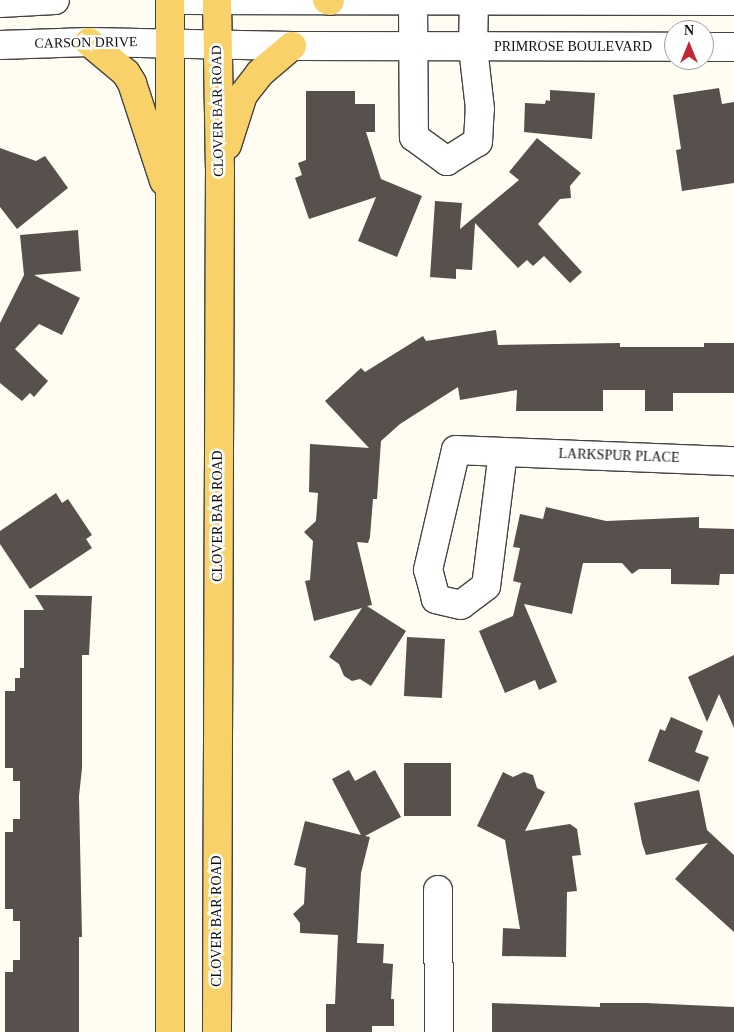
<!DOCTYPE html>
<html>
<head>
<meta charset="utf-8">
<style>
  body { margin:0 }
  #map { position:relative; width:734px; height:1032px; overflow:hidden; background:#fffcf2; font-family:"Times New Roman",serif }
  div>[style] { position:absolute }
  .building>* { inset:0; background:#58504c; transform-origin:0 0 }
  .roads { filter:drop-shadow(1px 0 #434343) drop-shadow(-1px 0 #434343) drop-shadow(0 1px #434343) drop-shadow(0 -1px #434343) }
  .minor>* { height:28px; margin:-14px; padding:0 14px; transform-origin:14px; border-radius:14px; background:#fff }
  .major>* { height:28px; margin:-14px; padding:0 14px; transform-origin:14px; border-radius:14px; background:#f8d169 }
  span { translate:-50% -50%; white-space:nowrap; text-align:center; line-height:1.15; -webkit-text-stroke:5px #fff; paint-order:stroke }
  .street-label { font-size:14px; color:#101010 }
  .north { position:absolute; left:664px; top:20px; width:50px; height:50px; box-sizing:border-box; background:#fff; border:1px solid #9f9f9f; border-radius:50%; rotate:0deg; font-size:14px; font-weight:700; line-height:20px; text-align:center; color:#101010 }
  .north::after { content:''; display:block; margin:auto; width:18px; height:22px; background:#c02733; clip-path:polygon(50% 0,100% 100%,50% 72%,0 100%) }
</style>
</head>
<body>
<div id="map">
  <div class="building">
    <div style="clip-path:polygon(719px 88px,722px 104px,734px 102px,734px 183px,682px 191px,676px 150px,681px 149px,673px 95px)"></div>
    <div style="clip-path:polygon(550px 90px,595px 93px,592px 139px,524px 132px,525px 103px,545px 104px,546px 100px,550px 101px)"></div>
    <div style="clip-path:polygon(306px 91px,355px 91px,355px 104px,375px 104px,375px 132px,366px 132px,381px 179px,422px 196px,397px 257px,358px 241px,376px 197px,309px 219px,295px 178px,302px 175px,298px 163px,306px 160px)"></div>
    <div style="clip-path:polygon(537px 138px,581px 173px,570px 186px,571px 198px,560px 199px,538px 224px,582px 272px,570px 283px,544px 256px,533px 266px,527px 260px,518px 268px,475px 223px,472px 270px,456px 269px,456px 279px,430px 277px,435px 201px,462px 203px,460px 229px,519px 180px,509px 172px)"></div>
    <div style="clip-path:polygon(0 148px,36px 161px,45px 156px,68px 188px,17px 229px,0 207px)"></div>
    <div style="clip-path:polygon(78px 230px,81px 271px,34px 275px,80px 298px,62px 335px,39px 324px,15px 349px,48px 381px,34px 397px,30px 393px,22px 401px,0 383px,0 323px,24px 275px,20px 235px)"></div>
    <div style="clip-path:polygon(496px 330px,498px 345px,620px 343px,620px 347px,704px 347px,704px 343px,734px 343px,734px 393px,673px 393px,673px 411px,645px 411px,645px 390px,603px 390px,603px 411px,516px 411px,517px 390px,460px 400px,458px 387px,400px 424px,381px 441px,377px 499px,373px 499px,370px 537px,368px 543px,357px 542px,372px 605px,367px 606px,406px 631px,371px 686px,360px 679px,352px 681px,344px 676px,339px 664px,329px 657px,362px 608px,314px 621px,305px 581px,310px 580px,313px 541px,304px 532px,316px 521px,318px 493px,309px 492px,310px 444px,369px 448px,325px 401px,361px 368px,365px 372px,423px 336px,426px 341px)"></div>
    <div style="clip-path:polygon(56px 493px,62px 503px,68px 499px,92px 535px,86px 539px,92px 548px,30px 589px,0 544px,0 531px)"></div>
    <div style="clip-path:polygon(546px 507px,606px 521px,699px 517px,699px 528px,734px 529px,734px 574px,720px 574px,719px 585px,671px 584px,671px 569px,639px 569px,632px 574px,622px 563px,583px 563px,572px 614px,524px 604px,557px 682px,539px 690px,535px 680px,505px 693px,479px 631px,513px 616px,521px 583px,513px 581px,520px 548px,513px 547px,520px 514px,543px 519px)"></div>
    <div style="clip-path:polygon(35px 595px,92px 596px,89px 655px,82px 655px,82px 768px,79px 796px,82px 937px,79px 937px,79px 1032px,5px 1032px,5px 972px,13px 972px,13px 960px,20px 960px,20px 921px,13px 921px,13px 909px,5px 909px,5px 832px,13px 832px,13px 819px,20px 819px,20px 781px,13px 781px,13px 768px,5px 768px,5px 691px,15px 691px,15px 678px,20px 678px,20px 668px,24px 668px,24px 610px,44px 610px)"></div>
    <div style="left:407px;top:637px;width:38px;height:59px;rotate:3deg"></div>
    <div style="clip-path:polygon(734px 655px,734px 728px,719px 694px,707px 722px,688px 677px)"></div>
    <div style="clip-path:polygon(671px 717px,703px 731px,695px 752px,709px 757px,699px 782px,648px 761px,660px 729px,665px 731px)"></div>
    <div style="left:404px;top:763px;width:47px;height:53px"></div>
    <div style="clip-path:polygon(349px 770px,355px 781px,375px 770px,401px 817px,365px 836px,370px 837px,361px 873px,357px 943px,384px 944px,383px 963px,393px 964px,391px 999px,394px 999px,394px 1026px,372px 1026px,372px 1032px,326px 1032px,326px 1004px,335px 1004px,338px 935px,300px 933px,300px 923px,293px 914px,304px 904px,306px 868px,294px 865px,305px 821px,361px 835px,332px 779px)"></div>
    <div style="clip-path:polygon(503px 772px,513px 777px,524px 772px,533px 775px,537px 788px,545px 792px,525px 831px,570px 824px,577px 829px,581px 855px,572px 856px,577px 891px,567px 892px,566px 957px,502px 956px,503px 928px,520px 929px,505px 840px,477px 826px)"></div>
    <div style="clip-path:polygon(699px 790px,707px 830px,734px 855px,734px 932px,675px 879px,708px 843px,646px 855px,642px 843px,634px 803px)"></div>
    <div style="clip-path:polygon(492px 1003px,600px 1007px,600px 1003px,645px 1003px,734px 1007px,734px 1032px,492px 1032px)"></div>
  </div>
  <div class="roads">
    <div class="minor">
      <div style="left:178px;top:0;width:556px;rotate:0.1deg"></div>
      <div style="left:0;top:3px;width:55px;rotate:-3.1deg"></div>
      <div style="left:413px;top:3px;width:134px;rotate:89.6deg"></div>
      <div style="left:414px;top:137px;width:41px;rotate:36deg"></div>
      <div style="left:447px;top:161px;width:36px;rotate:-32deg"></div>
      <div style="left:478px;top:142px;width:33px;rotate:-87deg"></div>
      <div style="left:480px;top:109px;width:61px;rotate:-96.5deg"></div>
      <div style="left:473px;top:48px;width:47px;rotate:-88.8deg"></div>
      <div style="left:0;top:45px;width:89px;rotate:-1.9deg"></div>
      <div style="left:89px;top:42px;width:203px;rotate:1.1deg"></div>
      <div style="left:292px;top:46px;width:382px;rotate:0.1deg"></div>
      <div style="left:704px;top:47px;width:30px"></div>
      <div style="left:503px;top:452px;width:135px;rotate:97.2deg"></div>
      <div style="left:486px;top:586px;width:31px;rotate:143deg"></div>
      <div style="left:461px;top:605px;width:26px;rotate:-167deg"></div>
      <div style="left:436px;top:599px;width:30px;rotate:-105deg"></div>
      <div style="left:428px;top:570px;width:123px;rotate:-76.9deg"></div>
      <div style="left:456px;top:450px;width:278px;rotate:2.3deg"></div>
      <div style="left:438px;top:890px;width:142px;rotate:89.6deg"></div>
    </div>
    <div class="major">
      <div style="left:217px;top:0;width:168px;rotate:89deg"></div>
      <div style="left:220px;top:168px;width:864px;rotate:90.2deg"></div>
      <div style="left:327px;top:0;width:3px;rotate:18deg"></div>
      <div style="left:89px;top:42px;width:48px;rotate:40deg"></div>
      <div style="left:126px;top:73px;width:12px;rotate:59deg"></div>
      <div style="left:132px;top:83px;width:103px;rotate:71.9deg"></div>
      <div style="left:227px;top:145px;width:52px;rotate:-72.3deg"></div>
      <div style="left:243px;top:95px;width:28px;rotate:-52deg"></div>
      <div style="left:260px;top:73px;width:42px;rotate:-40.2deg"></div>
      <div style="left:170px;top:1032px;width:1032px;rotate:-90deg"></div>
    </div>
  </div>
  <div class="street-label">
    <span style="left:86px;top:43px;rotate:-1deg">CARSON DRIVE</span>
    <span style="left:573px;top:47px">PRIMROSE BOULEVARD</span>
    <span style="left:218px;top:111px;rotate:-91deg">CLOVER BAR ROAD</span>
    <span style="left:619px;top:456px;rotate:2deg">LARKSPUR PLACE</span>
    <span style="left:218px;top:516px;rotate:-90deg">CLOVER BAR ROAD</span>
    <span style="left:217px;top:921px;rotate:-90deg">CLOVER BAR ROAD</span>
  </div>
  <div class="north">N</div>
</div>
</body>
</html>
